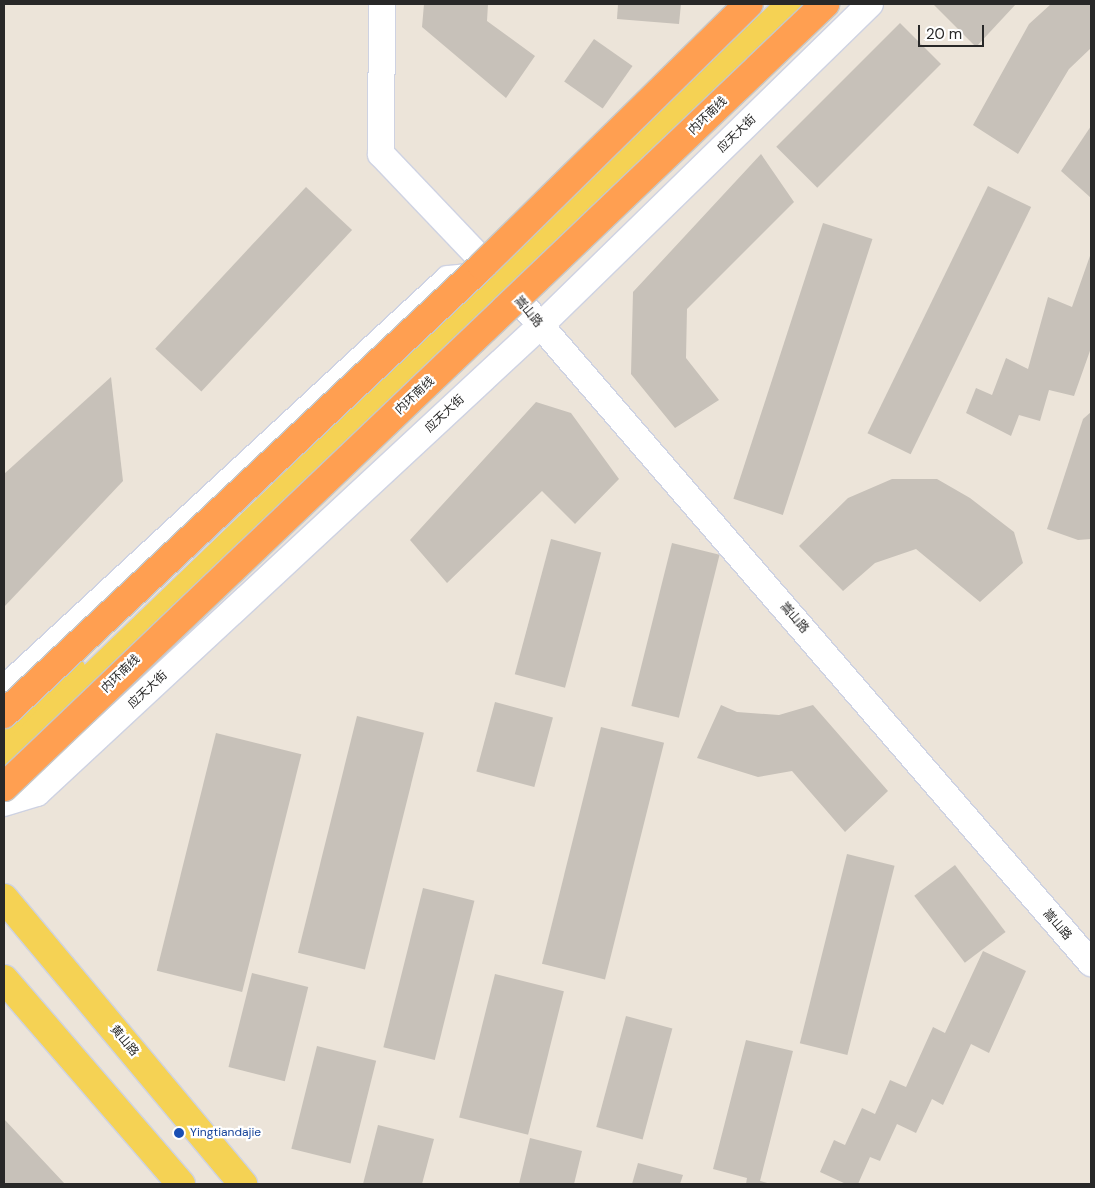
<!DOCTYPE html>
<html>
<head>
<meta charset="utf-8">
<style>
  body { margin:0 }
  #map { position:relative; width:1095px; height:1188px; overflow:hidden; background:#ece4d9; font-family:"DM Sans","Noto Sans SC",sans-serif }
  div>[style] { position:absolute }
  .building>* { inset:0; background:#c7c1b9; transform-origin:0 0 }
  .roads { filter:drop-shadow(1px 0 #ced2e2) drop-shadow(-1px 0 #ced2e2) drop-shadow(0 1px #ced2e2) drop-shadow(0 -1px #ced2e2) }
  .minor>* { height:26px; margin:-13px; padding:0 13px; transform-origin:13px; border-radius:13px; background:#fff }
  .major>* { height:28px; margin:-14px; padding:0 14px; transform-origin:14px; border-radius:14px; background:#f5d254 }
  .bridges { filter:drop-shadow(1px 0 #c7c7c7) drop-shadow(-1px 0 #c7c7c7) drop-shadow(0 1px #c7c7c7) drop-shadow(0 -1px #c7c7c7) }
  .highway-bridge>* { height:28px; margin:-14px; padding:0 14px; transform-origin:14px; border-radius:14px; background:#ff9f51 }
  .dots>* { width:14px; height:14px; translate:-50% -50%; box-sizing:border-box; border:2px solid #fff; border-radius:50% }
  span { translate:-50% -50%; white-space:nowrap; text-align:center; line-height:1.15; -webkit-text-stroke:4.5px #fff; paint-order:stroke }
  .street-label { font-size:12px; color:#282828 }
  .transit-label { font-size:12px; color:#164399 }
  .left { translate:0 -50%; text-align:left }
  .frame { position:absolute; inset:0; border:5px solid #282828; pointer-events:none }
  .scale { position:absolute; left:918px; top:25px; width:66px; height:22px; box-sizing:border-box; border:2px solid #282828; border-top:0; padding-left:6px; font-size:15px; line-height:18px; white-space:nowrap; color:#282828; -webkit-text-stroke:4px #fff; paint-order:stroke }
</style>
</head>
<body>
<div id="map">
  <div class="building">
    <div style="clip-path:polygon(424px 4px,488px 4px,487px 21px,535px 56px,506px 98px,422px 27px)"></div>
    <div style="clip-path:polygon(618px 4px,681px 4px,679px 24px,617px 19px)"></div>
    <div style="clip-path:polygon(933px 4px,1016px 4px,976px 47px)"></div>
    <div style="clip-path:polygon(1051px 4px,1091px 4px,1091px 48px,1069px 69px,1018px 154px,973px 125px,1029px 24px)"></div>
    <div style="left:900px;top:23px;width:58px;height:175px;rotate:45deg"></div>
    <div style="left:594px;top:39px;width:47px;height:52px;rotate:35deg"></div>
    <div style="clip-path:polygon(1091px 126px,1091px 198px,1061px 171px)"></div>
    <div style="clip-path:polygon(761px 154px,794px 202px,687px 309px,686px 358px,719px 400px,675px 428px,631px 374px,633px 292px)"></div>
    <div style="left:988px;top:186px;width:48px;height:275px;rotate:26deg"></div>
    <div style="left:306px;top:187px;width:63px;height:221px;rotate:43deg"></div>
    <div style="left:823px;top:223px;width:52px;height:290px;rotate:18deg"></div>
    <div style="clip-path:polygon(1091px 253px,1091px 348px,1074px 396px,1049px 390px,1040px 421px,1019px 415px,1011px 436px,966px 413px,976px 388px,992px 395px,1006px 358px,1028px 369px,1048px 297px,1072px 307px)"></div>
    <div style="clip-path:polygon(111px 377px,123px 481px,4px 607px,4px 474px)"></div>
    <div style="clip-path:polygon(536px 402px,571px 413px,619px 479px,575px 524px,542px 491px,447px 583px,410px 540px)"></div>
    <div style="clip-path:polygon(1091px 412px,1091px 539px,1078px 540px,1047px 529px,1083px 419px)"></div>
    <div style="clip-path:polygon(892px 479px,937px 479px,970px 498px,1014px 532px,1023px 563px,980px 602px,916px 549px,875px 563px,843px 591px,799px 546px,848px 498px)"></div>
    <div style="left:551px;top:539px;width:52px;height:140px;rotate:15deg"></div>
    <div style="left:672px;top:543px;width:49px;height:168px;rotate:14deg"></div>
    <div style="left:495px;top:702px;width:60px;height:72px;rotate:15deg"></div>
    <div style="clip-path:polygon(721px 705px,737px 712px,779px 715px,813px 705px,888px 791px,845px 832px,792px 771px,758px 777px,697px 758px)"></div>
    <div style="left:357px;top:716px;width:69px;height:244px;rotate:14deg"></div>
    <div style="left:601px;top:727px;width:65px;height:244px;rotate:14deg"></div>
    <div style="left:216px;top:733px;width:88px;height:245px;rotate:14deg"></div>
    <div style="left:847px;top:854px;width:49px;height:195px;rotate:14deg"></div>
    <div style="left:955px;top:865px;width:84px;height:51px;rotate:53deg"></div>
    <div style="left:423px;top:888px;width:53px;height:164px;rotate:14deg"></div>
    <div style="clip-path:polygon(983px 951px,1026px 971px,989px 1053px,971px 1044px,943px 1105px,932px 1099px,916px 1133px,897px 1124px,880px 1161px,870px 1157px,858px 1184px,846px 1184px,820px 1172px,834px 1140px,845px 1145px,862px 1108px,875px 1114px,890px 1080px,906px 1087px,933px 1027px,945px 1033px)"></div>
    <div style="left:252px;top:973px;width:58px;height:97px;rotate:14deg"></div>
    <div style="left:495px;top:974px;width:71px;height:148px;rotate:14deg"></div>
    <div style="left:626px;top:1016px;width:48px;height:115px;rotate:15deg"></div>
    <div style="clip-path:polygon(746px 1040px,793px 1051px,760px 1181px,771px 1184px,746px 1184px,747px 1178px,713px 1169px)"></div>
    <div style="left:317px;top:1046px;width:61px;height:106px;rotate:14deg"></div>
    <div style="clip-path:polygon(4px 1119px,19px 1135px,65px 1184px,4px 1184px)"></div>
    <div style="clip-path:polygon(378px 1125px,434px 1139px,422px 1184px,363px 1184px)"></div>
    <div style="clip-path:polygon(530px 1138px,582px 1151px,574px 1184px,519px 1184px)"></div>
    <div style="clip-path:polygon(638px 1163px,683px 1175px,680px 1184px,632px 1184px)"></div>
  </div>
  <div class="roads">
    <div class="minor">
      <div style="left:382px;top:4px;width:150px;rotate:90.4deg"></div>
      <div style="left:381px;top:154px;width:177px;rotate:46.4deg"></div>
      <div style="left:503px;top:282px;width:900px;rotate:49.19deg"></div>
      <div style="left:4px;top:689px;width:604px;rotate:-42.72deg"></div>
      <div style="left:448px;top:279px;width:36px;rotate:-6deg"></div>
      <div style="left:4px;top:803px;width:34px;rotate:-17deg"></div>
      <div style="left:37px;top:793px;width:686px;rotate:-42.87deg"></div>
      <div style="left:540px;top:326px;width:461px;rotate:-44.3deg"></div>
    </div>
    <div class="major">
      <div style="left:4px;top:734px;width:93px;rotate:-43.3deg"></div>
      <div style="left:4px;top:762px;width:1093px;rotate:-43.92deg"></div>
      <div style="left:4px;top:898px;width:373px;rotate:50.1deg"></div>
      <div style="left:4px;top:979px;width:271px;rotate:49.2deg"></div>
    </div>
  </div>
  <div class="bridges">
    <div class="highway-bridge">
      <div style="left:4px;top:714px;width:655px;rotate:-43.14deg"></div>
      <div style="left:482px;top:266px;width:374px;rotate:-44.5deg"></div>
      <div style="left:4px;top:787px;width:1135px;rotate:-43.64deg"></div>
    </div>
  </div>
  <div class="dots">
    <div style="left:179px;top:1133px;background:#1a4fb4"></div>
  </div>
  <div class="street-label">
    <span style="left:708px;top:116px;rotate:-44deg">内环南线</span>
    <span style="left:737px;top:134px;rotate:-44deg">应天大街</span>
    <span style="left:528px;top:312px;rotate:50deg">嵩山路</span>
    <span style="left:415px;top:396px;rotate:-43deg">内环南线</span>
    <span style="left:445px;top:414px;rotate:-43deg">应天大街</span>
    <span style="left:794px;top:618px;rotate:49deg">嵩山路</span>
    <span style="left:121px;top:674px;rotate:-44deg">内环南线</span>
    <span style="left:148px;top:690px;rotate:-43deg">应天大街</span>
    <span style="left:1057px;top:925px;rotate:49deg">嵩山路</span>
    <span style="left:124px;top:1041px;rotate:50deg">黄山路</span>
  </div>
  <div class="transit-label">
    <span class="left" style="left:190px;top:1133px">Yingtiandajie</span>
  </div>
  <div class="frame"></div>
  <div class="scale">20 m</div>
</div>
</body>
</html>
